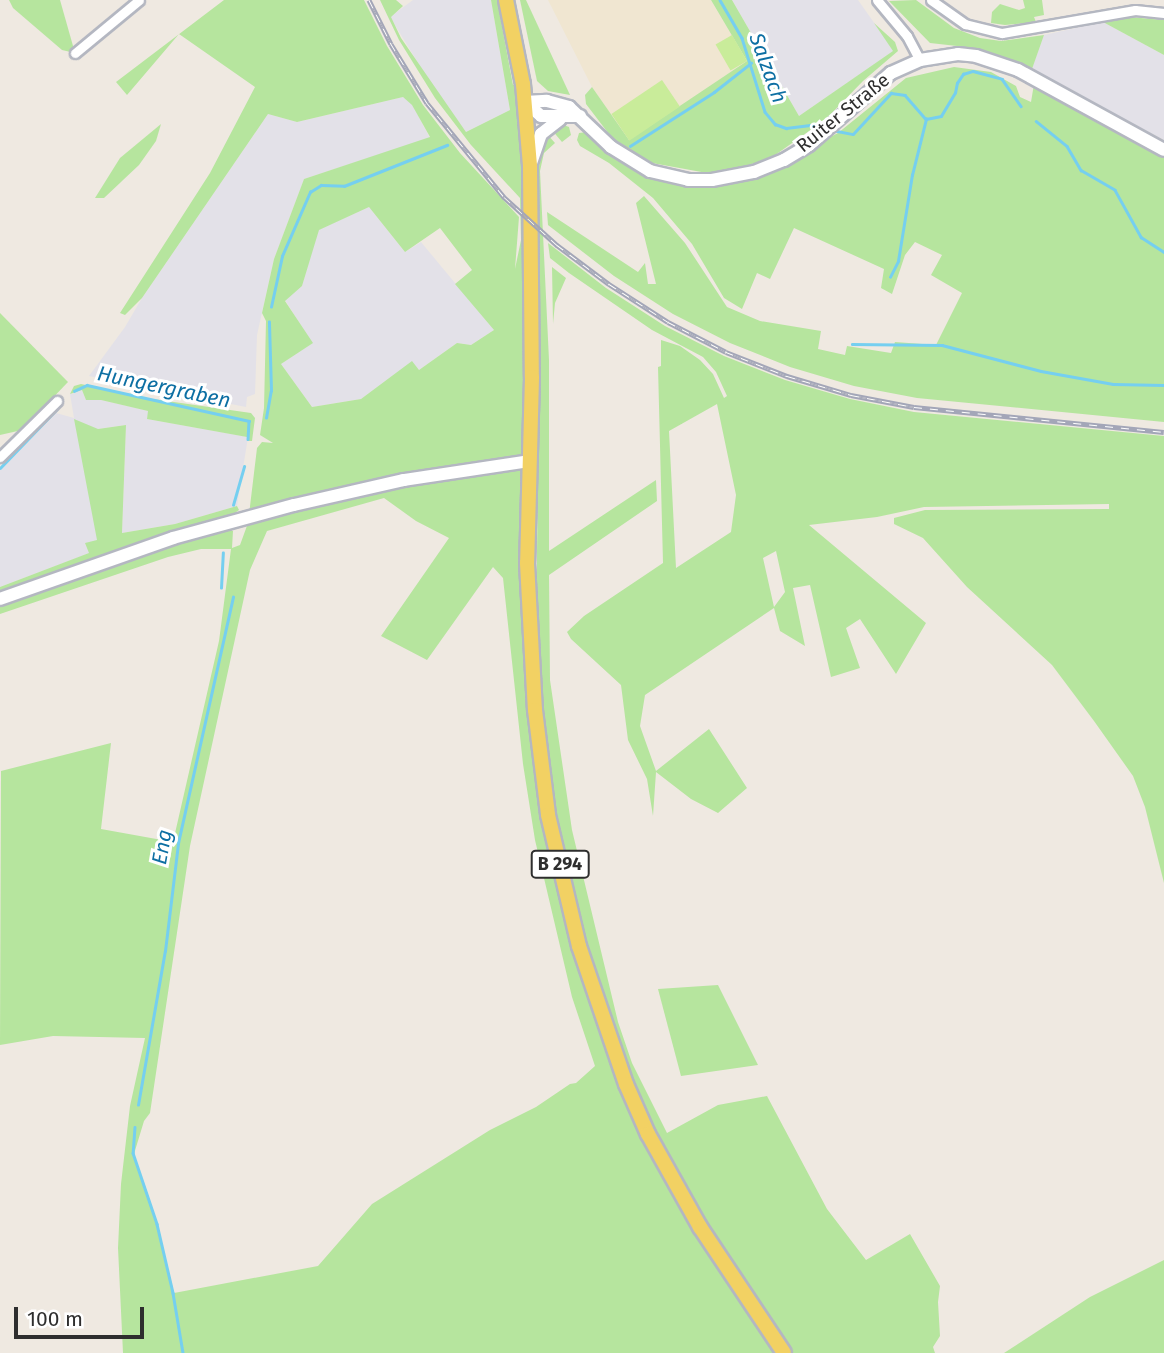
<!DOCTYPE html>
<html>
<head>
<meta charset="utf-8">
<style>
  body { margin:0 }
  #map { position:relative; width:1164px; height:1353px; overflow:hidden; background:#efe9e1; font-family:"Fira Sans",sans-serif }
  div>[style] { position:absolute }
  .industrial>* { inset:0; background:#e3e1e8 }
  .education>* { inset:0; background:#f0e6d1 }
  .green>* { inset:0; background:#b6e59e }
  .pitch>* { inset:0; background:#c9ec9a; transform-origin:0 0 }
  .stream>* { height:2.5px; margin:-1.25px; padding:0 1.25px; transform-origin:1.25px; border-radius:1.25px; background:#75cff0 }
  .roads { filter:drop-shadow(2px 0 #b4b7c1) drop-shadow(-2px 0 #b4b7c1) drop-shadow(0 2px #b4b7c1) drop-shadow(0 -2px #b4b7c1) }
  .street>* { height:9px; margin:-4.5px; padding:0 4.5px; transform-origin:4.5px; border-radius:4.5px; background:#fff }
  .secondary>* { height:12px; margin:-6px; padding:0 6px; transform-origin:6px; border-radius:6px; background:#fff }
  .primary>* { height:14px; margin:-7px; padding:0 7px; transform-origin:7px; border-radius:7px; background:#f2d163 }
  .rail>* { height:5px; margin-top:-2.5px; transform-origin:0; background:repeating-linear-gradient(90deg,#fff 0 8px,#a3a6b8 0 16px); box-sizing:border-box; border-block:2px solid #a3a6b8 }
  span { translate:-50% -50%; white-space:nowrap; text-align:center; line-height:1.15; -webkit-text-stroke:6px #fff; paint-order:stroke }
  .shield-label span { padding:2px 5px; background:#fff; border:2px solid; border-radius:5px; -webkit-text-stroke-width:0 }
  .shield-label { font-size:18px; color:#2e2e2e; font-weight:700 }
  .street-label { font-size:19px; color:#2e2e2e }
  .water-label { font-size:21px; color:#0d6fa3; font-style:italic }
  .scale { position:absolute; left:14px; top:1307px; width:130px; height:32px; box-sizing:border-box; border:4px solid #2e2e2e; border-top:0; padding-left:9px; font-size:21px; line-height:24px; white-space:nowrap; color:#2e2e2e; -webkit-text-stroke:5px #fff; paint-order:stroke }
</style>
</head>
<body>
<div id="map">
  <div class="industrial">
    <div style="clip-path:polygon(413px 0,491px 0,510px 110px,466px 132px,429px 81px,390px 17px)"></div>
    <div style="clip-path:polygon(732px 0,858px 0,894px 51px,799px 116px)"></div>
    <div style="clip-path:polygon(1103px 22px,1164px 55px,1164px 140px,1031px 71px,1044px 35px)"></div>
    <div style="clip-path:polygon(403px 97px,412px 104px,430px 138px,304px 179px,274px 259px,257px 335px,255px 394px,247px 397px,246px 407px,89px 376px,125px 327px,142px 298px,268px 114px,297px 122px)"></div>
    <div style="clip-path:polygon(369px 207px,405px 252px,421px 242px,494px 330px,471px 345px,457px 343px,419px 370px,412px 362px,361px 399px,312px 407px,281px 364px,312px 343px,285px 300px,302px 286px,318px 230px)"></div>
    <div style="clip-path:polygon(82px 390px,86px 400px,101px 400px,149px 411px,147px 419px,248px 437px,237px 506px,175px 524px,122px 533px,126px 425px,98px 429px,97px 540px,90px 553px,0 587px,0 469px,56px 413px,74px 418px,70px 394px)"></div>
  </div>
  <div class="education">
    <div style="clip-path:polygon(548px 0,711px 0,747px 61px,629px 141px,592px 87px)"></div>
  </div>
  <div class="green">
    <div style="clip-path:polygon(9px 0,60px 0,75px 53px,62px 50px,13px 8px)"></div>
    <div style="clip-path:polygon(evenodd,224px 0,364px 0,387px 46px,423px 105px,460px 153px,519px 217px,515px 269px,521px 240px,520px 198px,471px 145px,435px 98px,399px 40px,380px 0,396px 0,403px 6px,391px 17px,401px 38px,466px 132px,510px 110px,491px 0,497px 0,513px 85px,523px 84px,535px 698px,540px 332px,537px 183px,542px 142px,546px 133px,555px 143px,544px 153px,540px 171px,549px 360px,549px 551px,656px 480px,657px 501px,549px 575px,550px 680px,572px 830px,618px 1022px,632px 1063px,667px 1133px,718px 1105px,767px 1096px,827px 1209px,866px 1260px,910px 1234px,940px 1286px,938px 1302px,940px 1336px,933px 1347px,935px 1353px,123px 1353px,118px 1248px,121px 1184px,130px 1106px,145px 1038px,53px 1036px,0 1045px,1px 771px,111px 743px,101px 829px,173px 842px,219px 641px,231px 549px,201px 549px,168px 557px,0 614px,0 603px,124px 557px,227px 528px,233px 531px,232px 548px,240px 545px,248px 523px,257px 448px,262px 442px,273px 443px,260px 435px,264px 408px,266px 321px,262px 313px,274px 259px,304px 179px,430px 137px,412px 105px,403px 97px,297px 122px,268px 114px,142px 298px,125px 315px,120px 313px,210px 173px,255px 87px,179px 34px,127px 95px,116px 82px,224px 0,369px 207px,405px 252px,440px 228px,472px 270px,455px 284px,494px 330px,471px 345px,457px 343px,419px 370px,412px 361px,361px 399px,312px 407px,281px 364px,313px 343px,285px 301px,302px 286px,319px 230px,369px 207px,224px 0,384px 498px,416px 521px,449px 538px,381px 636px,427px 660px,493px 567px,503px 578px,523px 764px,535px 840px,572px 997px,595px 1066px,576px 1083px,570px 1084px,536px 1107px,490px 1130px,372px 1204px,318px 1266px,174px 1293px,157px 1224px,134px 1154px,144px 1121px,150px 1113px,190px 846px,250px 570px,267px 531px,384px 498px)"></div>
    <div style="clip-path:polygon(520px 0,526px 0,570px 95px,548px 91px,537px 81px)"></div>
    <div style="clip-path:polygon(711px 0,732px 0,799px 116px,893px 51px,874px 23px,895px 42px,898px 51px,863px 81px,826px 119px,771px 158px,732px 170px,707px 173px,652px 163px,612px 138px,586px 104px,585px 95px,592px 87px,629px 140px,747px 61px)"></div>
    <div style="clip-path:polygon(916px 0,954px 28px,980px 38px,1001px 41px,1044px 35px,1032px 69px,975px 48px,930px 43px,889px 1px)"></div>
    <div style="clip-path:polygon(1023px 0,1042px 0,1044px 15px,1034px 17px,1036px 22px,1005px 25px,991px 23px,992px 12px,1000px 4px,1019px 10px,1025px 8px)"></div>
    <div style="clip-path:polygon(1129px 17px,1164px 20px,1164px 55px,1103px 22px)"></div>
    <div style="clip-path:polygon(954px 67px,991px 72px,1016px 86px,1020px 97px,1031px 102px,1034px 84px,1164px 154px,1164px 422px,917px 398px,854px 386px,790px 367px,730px 343px,673px 314px,614px 276px,548px 225px,547px 212px,638px 272px,645px 263px,648px 284px,656px 284px,636px 203px,644px 196px,685px 243px,727px 307px,760px 321px,821px 331px,818px 349px,845px 355px,847px 346px,891px 353px,895px 342px,936px 345px,962px 293px,931px 275px,942px 255px,915px 242px,905px 255px,892px 294px,881px 288px,884px 269px,794px 228px,770px 279px,757px 273px,742px 309px,724px 298px,692px 244px,653px 198px,609px 163px,580px 146px,577px 140px,579px 133px,587px 132px,620px 160px,648px 176px,713px 185px,813px 146px,838px 133px,906px 78px)"></div>
    <div style="clip-path:polygon(161px 124px,156px 141px,139px 165px,104px 198px,95px 198px,120px 158px)"></div>
    <div style="clip-path:polygon(561px 124px,569px 127px,571px 135px,562px 142px,551px 129px)"></div>
    <div style="clip-path:polygon(evenodd,548px 243px,606px 288px,665px 326px,724px 356px,785px 380px,850px 399px,914px 412px,1164px 436px,1164px 883px,1145px 807px,1133px 776px,1094px 721px,1052px 665px,967px 587px,923px 538px,894px 524px,894px 518px,925px 510px,1109px 509px,1109px 504px,924px 507px,877px 517px,809px 525px,926px 623px,896px 674px,860px 619px,846px 628px,860px 668px,831px 677px,810px 585px,793px 588px,805px 646px,780px 631px,774px 608px,645px 695px,640px 726px,656px 771px,709px 729px,747px 788px,718px 813px,691px 799px,656px 772px,653px 816px,647px 779px,628px 740px,621px 685px,571px 639px,567px 632px,584px 616px,663px 563px,658px 367px,661px 366px,661px 340px,680px 346px,700px 360px,713px 374px,724px 398px,727px 396px,716px 372px,703px 357px,652px 330px,569px 273px,550px 258px,548px 243px,717px 404px,736px 495px,731px 532px,676px 568px,669px 431px,717px 404px,548px 243px,776px 551px,785px 592px,774px 607px,763px 558px,776px 551px)"></div>
    <div style="clip-path:polygon(552px 267px,566px 278px,555px 303px,553px 324px)"></div>
    <div style="clip-path:polygon(0 313px,68px 382px,22px 430px,0 435px)"></div>
    <div style="clip-path:polygon(81px 384px,146px 398px,251px 413px,255px 418px,252px 441px,247px 441px,247px 437px,147px 419px,148px 411px,101px 400px,86px 400px,82px 390px,70px 394px,74px 386px)"></div>
    <div style="clip-path:polygon(74px 419px,98px 429px,126px 425px,122px 533px,175px 524px,237px 506px,239px 510px,232px 515px,92px 560px,0 594px,0 587px,89px 553px,85px 543px,97px 540px)"></div>
    <div style="clip-path:polygon(718px 985px,758px 1065px,681px 1076px,658px 989px)"></div>
    <div style="clip-path:polygon(1164px 1260px,1164px 1353px,1004px 1353px,1090px 1297px)"></div>
  </div>
  <div class="pitch">
    <div style="left:732px;top:35px;width:30px;height:19px;rotate:60deg"></div>
    <div style="left:662px;top:80px;width:32px;height:61px;rotate:56deg"></div>
  </div>
  <div class="stream">
    <div style="left:720px;top:0;width:44px;rotate:59.9deg"></div>
    <div style="left:742px;top:38px;width:77px;rotate:72.7deg"></div>
    <div style="left:765px;top:112px;width:16px;rotate:50deg"></div>
    <div style="left:775px;top:124px;width:12px;rotate:20deg"></div>
    <div style="left:786px;top:128px;width:24px;rotate:-7deg"></div>
    <div style="left:810px;top:125px;width:12px;rotate:14deg"></div>
    <div style="left:1036px;top:121px;width:40px;rotate:39deg"></div>
    <div style="left:1067px;top:146px;width:28px;rotate:60deg"></div>
    <div style="left:1081px;top:170px;width:39px;rotate:30deg"></div>
    <div style="left:1115px;top:190px;width:54px;rotate:61deg"></div>
    <div style="left:1141px;top:237px;width:27px;rotate:33deg"></div>
    <div style="left:832px;top:130px;width:21px;rotate:11deg"></div>
    <div style="left:853px;top:134px;width:56px;rotate:-47.2deg"></div>
    <div style="left:891px;top:93px;width:14px;rotate:8deg"></div>
    <div style="left:905px;top:95px;width:32px;rotate:49deg"></div>
    <div style="left:926px;top:119px;width:15px;rotate:-11deg"></div>
    <div style="left:941px;top:116px;width:27px;rotate:-59deg"></div>
    <div style="left:955px;top:93px;width:10px;rotate:-79deg"></div>
    <div style="left:957px;top:83px;width:11px;rotate:-56deg"></div>
    <div style="left:963px;top:74px;width:10px;rotate:-17deg"></div>
    <div style="left:973px;top:71px;width:30px;rotate:15deg"></div>
    <div style="left:1002px;top:79px;width:33px;rotate:55deg"></div>
    <div style="left:630px;top:146px;width:100px;rotate:-32.7deg"></div>
    <div style="left:714px;top:92px;width:47px;rotate:-38.1deg"></div>
    <div style="left:890px;top:277px;width:18px;rotate:-63deg"></div>
    <div style="left:898px;top:261px;width:87px;rotate:-80.8deg"></div>
    <div style="left:912px;top:175px;width:58px;rotate:-76deg"></div>
    <div style="left:271px;top:307px;width:52px;rotate:-77.8deg"></div>
    <div style="left:282px;top:256px;width:70px;rotate:-66.4deg"></div>
    <div style="left:310px;top:192px;width:13px;rotate:-32deg"></div>
    <div style="left:321px;top:185px;width:23px;rotate:2deg"></div>
    <div style="left:344px;top:186px;width:111px;rotate:-21.7deg"></div>
    <div style="left:852px;top:344px;width:90px;rotate:0.6deg"></div>
    <div style="left:942px;top:345px;width:102px;rotate:14.7deg"></div>
    <div style="left:1041px;top:371px;width:73px;rotate:10.2deg"></div>
    <div style="left:1113px;top:384px;width:51px;rotate:1.1deg"></div>
    <div style="left:74px;top:391px;width:14px;rotate:-25deg"></div>
    <div style="left:87px;top:385px;width:166px;rotate:12.5deg"></div>
    <div style="left:249px;top:421px;width:18px;rotate:93deg"></div>
    <div style="left:266px;top:418px;width:27px;rotate:-80deg"></div>
    <div style="left:271px;top:391px;width:69px;rotate:-91.7deg"></div>
    <div style="left:0;top:468px;width:81px;rotate:-46deg"></div>
    <div style="left:233px;top:505px;width:40px;rotate:-74deg"></div>
    <div style="left:221px;top:588px;width:35px;rotate:-87deg"></div>
    <div style="left:138px;top:1105px;width:156px;rotate:-80.1deg"></div>
    <div style="left:165px;top:951px;width:109px;rotate:-83.1deg"></div>
    <div style="left:178px;top:843px;width:252px;rotate:-77.4deg"></div>
    <div style="left:135px;top:1127px;width:26px;rotate:94deg"></div>
    <div style="left:133px;top:1153px;width:75px;rotate:71.3deg"></div>
    <div style="left:157px;top:1224px;width:71px;rotate:76.9deg"></div>
    <div style="left:173px;top:1293px;width:61px;rotate:80.5deg"></div>
  </div>
  <div class="roads">
    <div class="street">
      <div style="left:877px;top:0;width:47px;rotate:50.2deg"></div>
      <div style="left:907px;top:36px;width:27px;rotate:62deg"></div>
      <div style="left:931px;top:0;width:42px;rotate:35.2deg"></div>
      <div style="left:965px;top:24px;width:38px;rotate:14deg"></div>
      <div style="left:1002px;top:33px;width:135px;rotate:-9.8deg"></div>
      <div style="left:1135px;top:10px;width:29px;rotate:6deg"></div>
      <div style="left:75px;top:53px;width:83px;rotate:-39.6deg"></div>
      <div style="left:0;top:457px;width:80px;rotate:-44.5deg"></div>
    </div>
    <div class="secondary">
      <div style="left:525px;top:102px;width:22px;rotate:-3deg"></div>
      <div style="left:547px;top:101px;width:23px;rotate:15deg"></div>
      <div style="left:569px;top:107px;width:58px;rotate:43.6deg"></div>
      <div style="left:611px;top:147px;width:46px;rotate:31.6deg"></div>
      <div style="left:650px;top:171px;width:39px;rotate:13deg"></div>
      <div style="left:688px;top:180px;width:24px"></div>
      <div style="left:712px;top:180px;width:43px;rotate:-10.8deg"></div>
      <div style="left:754px;top:172px;width:32px;rotate:-22deg"></div>
      <div style="left:784px;top:160px;width:29px;rotate:-31deg"></div>
      <div style="left:809px;top:145px;width:109px;rotate:-41.3deg"></div>
      <div style="left:891px;top:73px;width:32px;rotate:-24deg"></div>
      <div style="left:920px;top:60px;width:38px;rotate:-9deg"></div>
      <div style="left:958px;top:54px;width:18px;rotate:6deg"></div>
      <div style="left:976px;top:56px;width:44px;rotate:18.4deg"></div>
      <div style="left:1018px;top:70px;width:166px;rotate:28.7deg"></div>
      <div style="left:525px;top:102px;width:21px;rotate:41deg"></div>
      <div style="left:541px;top:116px;width:39px"></div>
      <div style="left:530px;top:166px;width:34px;rotate:-71deg"></div>
      <div style="left:541px;top:134px;width:24px;rotate:-38deg"></div>
      <div style="left:0;top:599px;width:183px;rotate:-19.4deg"></div>
      <div style="left:173px;top:538px;width:125px;rotate:-15.3deg"></div>
      <div style="left:294px;top:505px;width:113px;rotate:-12.8deg"></div>
      <div style="left:404px;top:480px;width:127px;rotate:-8.6deg"></div>
    </div>
    <div class="primary">
      <div style="left:506px;top:0;width:86px;rotate:78.6deg"></div>
      <div style="left:523px;top:84px;width:82px;rotate:85.1deg"></div>
      <div style="left:530px;top:166px;width:211px;rotate:89.5deg"></div>
      <div style="left:532px;top:377px;width:186px;rotate:91.5deg"></div>
      <div style="left:527px;top:563px;width:147px;rotate:86.9deg"></div>
      <div style="left:535px;top:710px;width:106px;rotate:82.9deg"></div>
      <div style="left:548px;top:815px;width:135px;rotate:76.7deg"></div>
      <div style="left:579px;top:946px;width:146px;rotate:71.2deg"></div>
      <div style="left:626px;top:1084px;width:55px;rotate:66.3deg"></div>
      <div style="left:648px;top:1134px;width:107px;rotate:60.8deg"></div>
      <div style="left:700px;top:1227px;width:151px;rotate:56.3deg"></div>
    </div>
  </div>
  <div class="rail">
    <div style="left:369px;top:0;width:49px;rotate:63.4deg"></div>
    <div style="left:391px;top:44px;width:69px;rotate:58.6deg"></div>
    <div style="left:427px;top:103px;width:122px;rotate:50.7deg"></div>
    <div style="left:504px;top:197px;width:72px;rotate:42.2deg"></div>
    <div style="left:557px;top:245px;width:65px;rotate:36.9deg"></div>
    <div style="left:609px;top:284px;width:70px;rotate:32.8deg"></div>
    <div style="left:668px;top:322px;width:65px;rotate:27.3deg"></div>
    <div style="left:726px;top:352px;width:66px;rotate:21.5deg"></div>
    <div style="left:787px;top:376px;width:67px;rotate:16.5deg"></div>
    <div style="left:851px;top:395px;width:64px;rotate:10.8deg"></div>
    <div style="left:914px;top:407px;width:251px;rotate:5.7deg"></div>
  </div>
  <div class="shield-label">
    <span style="left:560px;top:864px">B 294</span>
  </div>
  <div class="street-label">
    <span style="left:843px;top:113px;rotate:-39deg">Ruiter Straße</span>
  </div>
  <div class="water-label">
    <span style="left:768px;top:68px;rotate:70deg">Salzach</span>
    <span style="left:164px;top:387px;rotate:12deg">Hungergraben</span>
    <span style="left:162px;top:847px;rotate:-80deg">Eng</span>
  </div>
  <div class="scale">100 m</div>
</div>
</body>
</html>
